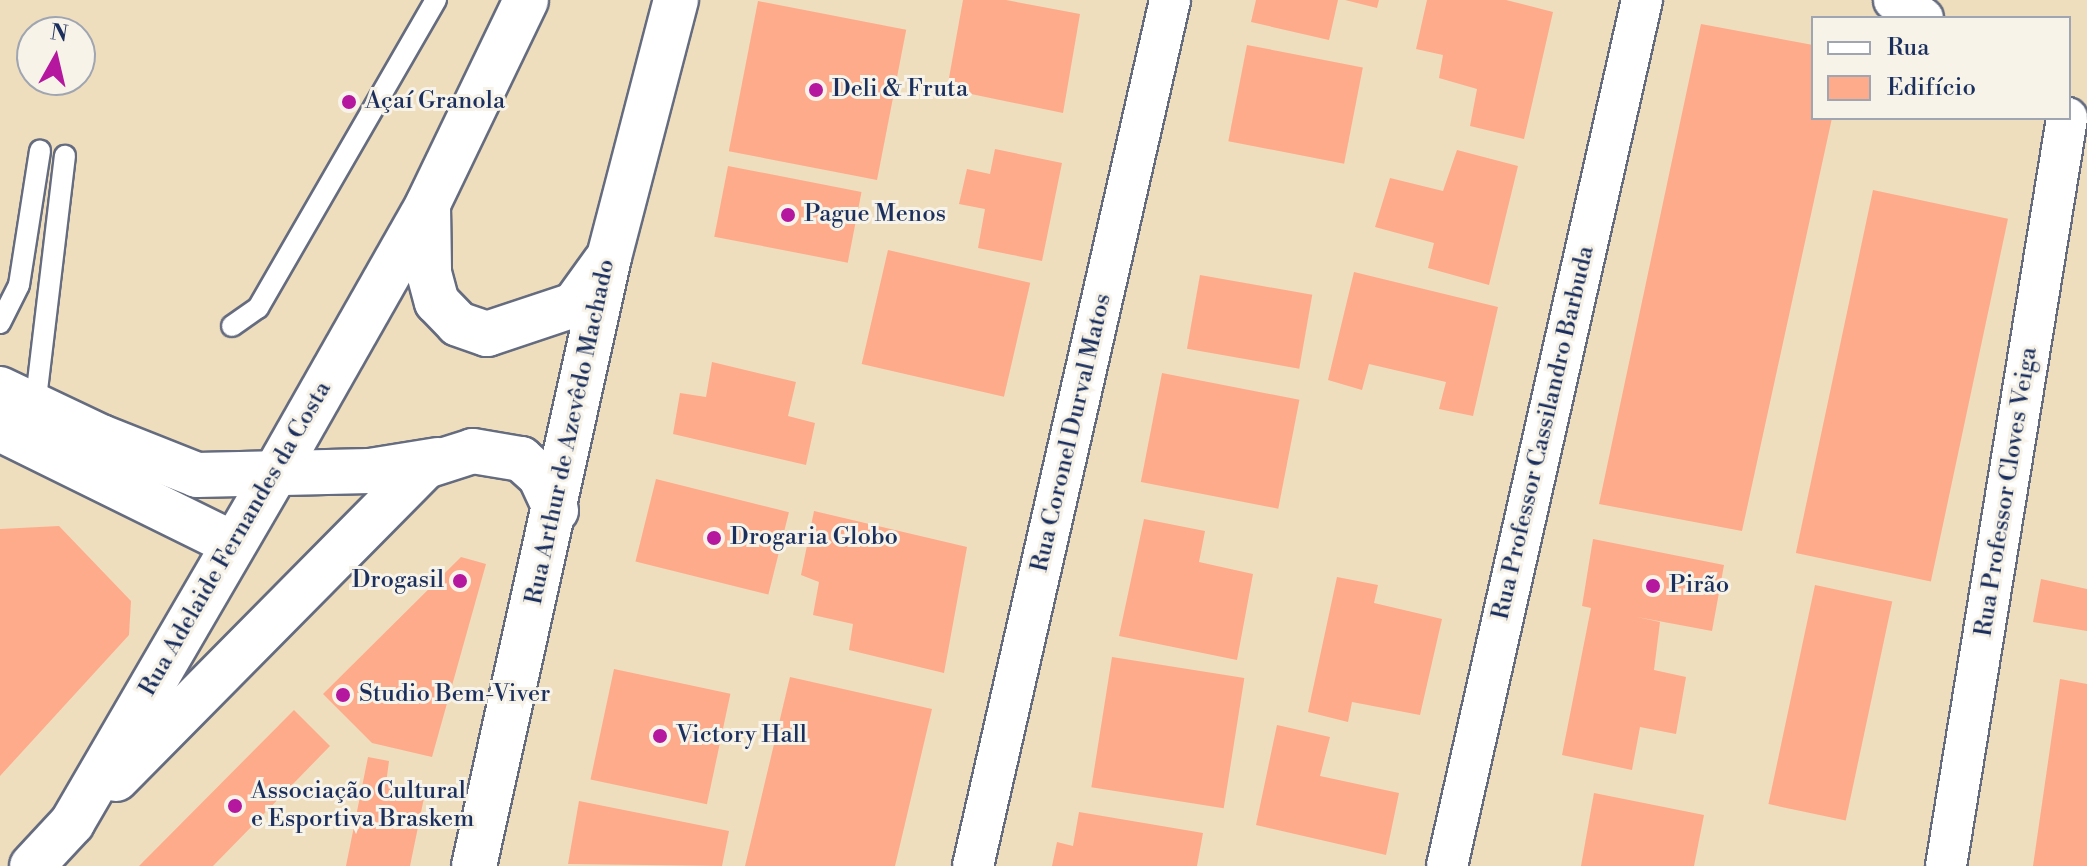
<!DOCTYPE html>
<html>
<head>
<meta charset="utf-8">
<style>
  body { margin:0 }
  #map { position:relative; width:2087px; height:866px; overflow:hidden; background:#efdebd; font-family:"Libre Bodoni",serif }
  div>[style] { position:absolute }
  .building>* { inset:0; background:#feab8b; transform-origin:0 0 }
  .roads { filter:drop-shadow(2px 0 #656c7f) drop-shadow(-2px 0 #656c7f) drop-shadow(0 2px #656c7f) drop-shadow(0 -2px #656c7f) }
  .lane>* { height:20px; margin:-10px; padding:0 10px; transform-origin:10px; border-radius:10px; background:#fff }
  .street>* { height:40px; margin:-20px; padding:0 20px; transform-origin:20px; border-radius:20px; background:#fff }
  .secondary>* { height:44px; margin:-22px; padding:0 22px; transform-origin:22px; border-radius:22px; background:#fff }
  .dots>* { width:22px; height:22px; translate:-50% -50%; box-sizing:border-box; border:4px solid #f7f3e8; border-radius:50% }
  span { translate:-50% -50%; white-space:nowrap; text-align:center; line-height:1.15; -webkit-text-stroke:6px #f7f3e8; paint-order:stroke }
  .poi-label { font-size:24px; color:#1b2f5e }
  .left { translate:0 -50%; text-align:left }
  .right { translate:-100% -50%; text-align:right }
  .street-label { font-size:24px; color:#1b2f5e }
  .legend { position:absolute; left:1811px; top:16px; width:260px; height:104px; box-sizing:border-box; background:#f7f3e8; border:2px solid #9fa5b1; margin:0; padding:10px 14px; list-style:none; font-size:24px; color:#1b2f5e }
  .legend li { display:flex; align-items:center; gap:16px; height:40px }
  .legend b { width:40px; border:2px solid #9fa5b1 }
  .north { position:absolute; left:16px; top:16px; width:80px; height:80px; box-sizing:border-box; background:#f7f3e8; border:2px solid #9fa5b1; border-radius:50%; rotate:8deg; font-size:22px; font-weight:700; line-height:32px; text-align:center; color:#1b2f5e }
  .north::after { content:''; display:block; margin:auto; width:28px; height:36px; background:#b5179e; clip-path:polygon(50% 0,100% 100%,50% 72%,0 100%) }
</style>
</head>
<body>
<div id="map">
  <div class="building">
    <div style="clip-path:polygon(963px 0,1006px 0,1080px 14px,1063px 113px,947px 89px)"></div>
    <div style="clip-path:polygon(1256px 0,1338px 0,1329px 40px,1251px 22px)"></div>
    <div style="clip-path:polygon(1345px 0,1379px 0,1377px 8px)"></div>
    <div style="clip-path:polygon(1427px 0,1506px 0,1553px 12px,1524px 139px,1470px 126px,1477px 89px,1439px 78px,1443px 55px,1416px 49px)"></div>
    <div style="left:758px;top:1px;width:151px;height:153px;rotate:11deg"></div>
    <div style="clip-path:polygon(1701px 24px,1813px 45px,1813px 118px,1832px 118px,1742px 531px,1599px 504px)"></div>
    <div style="left:1247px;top:45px;width:118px;height:98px;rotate:11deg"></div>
    <div style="clip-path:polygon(995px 149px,1062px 163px,1042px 261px,978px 248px,985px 209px,959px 204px,967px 169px,990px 174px)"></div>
    <div style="clip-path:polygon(1457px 150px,1518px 166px,1489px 285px,1428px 268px,1434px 243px,1375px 227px,1390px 178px,1443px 191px)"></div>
    <div style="left:728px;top:166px;width:136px;height:72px;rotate:11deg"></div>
    <div style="left:1873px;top:190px;width:138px;height:371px;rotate:12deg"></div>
    <div style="left:888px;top:250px;width:146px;height:117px;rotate:13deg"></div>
    <div style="clip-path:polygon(1354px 272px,1498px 307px,1473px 416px,1439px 409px,1446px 382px,1369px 364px,1362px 390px,1328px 380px)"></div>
    <div style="left:1200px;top:275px;width:114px;height:75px;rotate:10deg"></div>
    <div style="clip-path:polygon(712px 362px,796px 382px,788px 416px,815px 423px,806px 465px,673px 434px,680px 393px,706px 397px)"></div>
    <div style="left:1162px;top:373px;width:140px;height:111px;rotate:11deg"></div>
    <div style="left:656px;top:479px;width:137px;height:85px;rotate:14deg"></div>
    <div style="clip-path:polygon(814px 511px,967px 547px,944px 673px,849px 650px,853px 624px,813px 615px,819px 582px,801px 575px)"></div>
    <div style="clip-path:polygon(1144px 519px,1205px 531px,1199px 562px,1253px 574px,1237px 660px,1119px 636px)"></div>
    <div style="clip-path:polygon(59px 526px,131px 601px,129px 635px,0 776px,0 529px)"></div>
    <div style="clip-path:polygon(1593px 539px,1724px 565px,1712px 631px,1637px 617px,1660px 622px,1654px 670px,1686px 677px,1676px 734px,1640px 727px,1632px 770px,1562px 755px,1591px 608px,1582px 606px)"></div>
    <div style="clip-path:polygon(461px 557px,486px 564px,432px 757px,372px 743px,323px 694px)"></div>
    <div style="clip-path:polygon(1337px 577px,1378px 585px,1374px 603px,1442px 619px,1420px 715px,1352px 702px,1348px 722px,1308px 712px)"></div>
    <div style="clip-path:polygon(2041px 579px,2087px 589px,2087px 631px,2033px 622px)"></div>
    <div style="left:1815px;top:585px;width:79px;height:224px;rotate:12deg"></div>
    <div style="left:1112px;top:657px;width:134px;height:132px;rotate:9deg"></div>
    <div style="left:614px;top:669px;width:119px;height:113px;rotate:12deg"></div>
    <div style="clip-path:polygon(790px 677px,932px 709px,895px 866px,745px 866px)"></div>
    <div style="clip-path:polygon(2060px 679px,2087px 684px,2087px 866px,2033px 866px)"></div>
    <div style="clip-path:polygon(294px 710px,330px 746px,213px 866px,139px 866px)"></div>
    <div style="clip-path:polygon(1277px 725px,1330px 737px,1320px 776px,1399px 793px,1386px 855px,1256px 825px)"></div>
    <div style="clip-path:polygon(368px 757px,389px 761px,386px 784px,425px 793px,410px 866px,346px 866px)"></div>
    <div style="clip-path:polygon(1594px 793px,1704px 815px,1694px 866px,1581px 866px)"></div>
    <div style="clip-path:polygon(579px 801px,729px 831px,722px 866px,568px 864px)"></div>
    <div style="clip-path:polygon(1079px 812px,1203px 833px,1197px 866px,1052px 866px,1057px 842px,1073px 846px)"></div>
  </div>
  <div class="roads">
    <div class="lane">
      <div style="left:0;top:323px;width:42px;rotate:-63.4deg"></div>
      <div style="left:19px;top:285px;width:136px;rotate:-81.1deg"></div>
      <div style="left:232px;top:326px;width:32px;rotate:-35deg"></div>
      <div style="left:258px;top:308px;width:356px;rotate:-60deg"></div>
      <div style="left:35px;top:407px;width:253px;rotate:-83.2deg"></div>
    </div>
    <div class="street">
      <div style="left:1894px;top:0;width:34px;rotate:32deg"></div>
      <div style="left:973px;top:866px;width:888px;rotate:-77.18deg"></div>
      <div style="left:1447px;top:866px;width:888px;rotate:-77.31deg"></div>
      <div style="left:1946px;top:866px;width:758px;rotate:-80.81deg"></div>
    </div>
    <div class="secondary">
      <div style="left:428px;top:206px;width:67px;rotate:89.1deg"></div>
      <div style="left:429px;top:273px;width:30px;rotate:75deg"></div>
      <div style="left:437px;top:302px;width:30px;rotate:46deg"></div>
      <div style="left:458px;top:324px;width:31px;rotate:19deg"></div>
      <div style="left:487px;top:334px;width:92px;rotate:-18.4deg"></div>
      <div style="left:574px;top:305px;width:53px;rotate:-54.2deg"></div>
      <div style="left:0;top:389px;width:112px;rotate:25.4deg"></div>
      <div style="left:101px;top:437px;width:103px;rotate:21.6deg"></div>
      <div style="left:197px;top:475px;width:173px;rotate:-1.3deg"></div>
      <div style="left:370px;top:471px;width:69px;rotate:-9.2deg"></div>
      <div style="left:0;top:429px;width:258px;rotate:26.2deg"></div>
      <div style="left:116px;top:779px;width:441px;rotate:-45.3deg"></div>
      <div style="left:426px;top:466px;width:49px;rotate:-17.7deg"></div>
      <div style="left:473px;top:451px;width:49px;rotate:9.5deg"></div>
      <div style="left:521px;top:459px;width:25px;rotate:42deg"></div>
      <div style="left:540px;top:476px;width:38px;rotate:65deg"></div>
      <div style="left:32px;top:866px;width:59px;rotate:-47.1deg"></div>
      <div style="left:72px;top:823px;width:406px;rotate:-59.8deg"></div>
      <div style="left:276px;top:472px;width:308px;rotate:-60.4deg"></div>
      <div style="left:428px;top:204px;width:226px;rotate:-64.3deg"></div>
      <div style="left:474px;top:866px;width:624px;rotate:-77.5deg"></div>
      <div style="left:609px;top:257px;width:266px;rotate:-75.4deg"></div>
    </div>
  </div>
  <div class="dots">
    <div style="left:816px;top:90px;background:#b5179e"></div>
    <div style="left:349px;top:102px;background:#b5179e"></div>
    <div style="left:788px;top:215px;background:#b5179e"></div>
    <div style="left:714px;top:538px;background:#b5179e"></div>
    <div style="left:460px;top:581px;background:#b5179e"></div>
    <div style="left:1653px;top:586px;background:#b5179e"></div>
    <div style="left:343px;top:695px;background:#b5179e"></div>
    <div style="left:660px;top:736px;background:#b5179e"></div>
    <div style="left:235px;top:806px;background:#b5179e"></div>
  </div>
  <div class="poi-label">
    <span class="left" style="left:832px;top:90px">Deli &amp; Fruta</span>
    <span class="left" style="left:365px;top:102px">Açaí Granola</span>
    <span class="left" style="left:804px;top:215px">Pague Menos</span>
    <span class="left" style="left:730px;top:538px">Drogaria Globo</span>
    <span class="right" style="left:444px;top:581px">Drogasil</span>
    <span class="left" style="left:1669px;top:586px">Pirão</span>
    <span class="left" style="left:359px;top:695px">Studio Bem-Viver</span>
    <span class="left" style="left:676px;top:736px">Victory Hall</span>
    <span class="left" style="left:251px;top:806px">Associação Cultural<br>e Esportiva Braskem</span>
  </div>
  <div class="street-label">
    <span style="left:571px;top:432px;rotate:-78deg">Rua Arthur de Azevêdo Machado</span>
    <span style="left:1072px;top:433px;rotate:-77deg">Rua Coronel Durval Matos</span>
    <span style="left:1544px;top:433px;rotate:-77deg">Rua Professor Cassilandro Barbuda</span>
    <span style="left:2007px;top:492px;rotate:-81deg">Rua Professor Cloves Veiga</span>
    <span style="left:236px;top:539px;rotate:-60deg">Rua Adelaide Fernandes da Costa</span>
  </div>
  <ul class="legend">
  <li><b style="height:10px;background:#fff"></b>Rua</li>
  <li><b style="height:22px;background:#feab8b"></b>Edifício</li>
  </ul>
  <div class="north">N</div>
</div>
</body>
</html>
